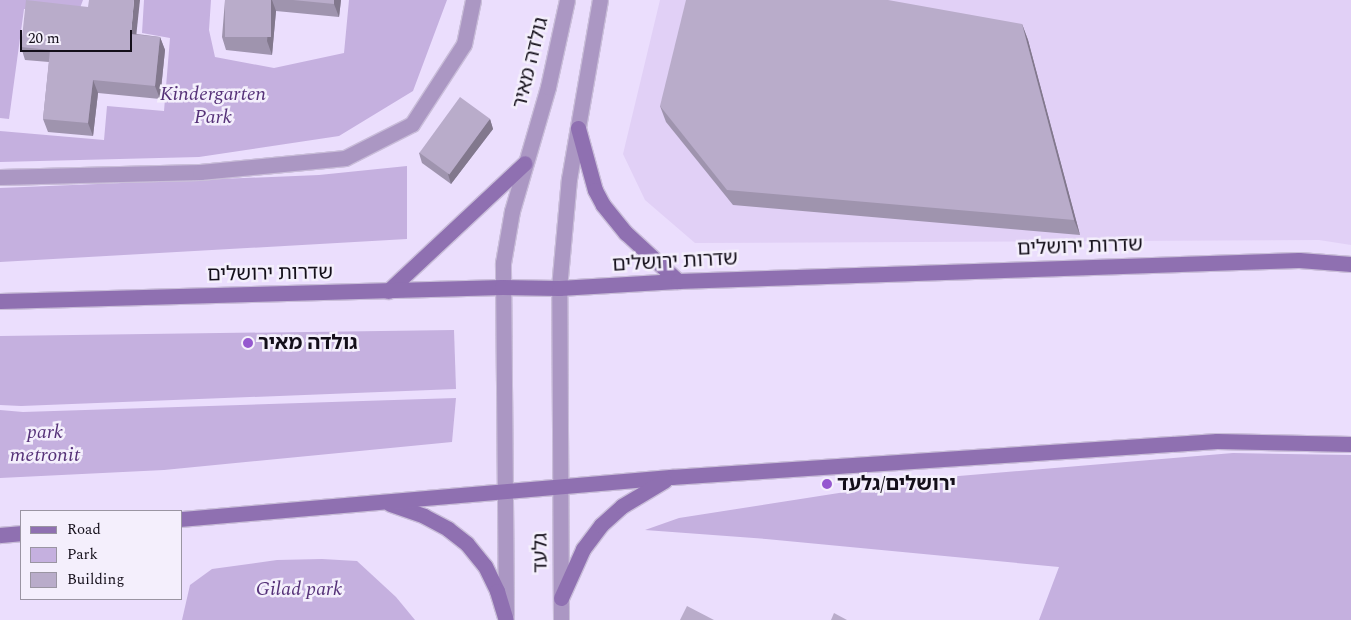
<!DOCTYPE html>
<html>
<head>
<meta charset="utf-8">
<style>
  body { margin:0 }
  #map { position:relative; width:1351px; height:620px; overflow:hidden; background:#ebdefd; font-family:Spectral,"Noto Sans Hebrew",serif }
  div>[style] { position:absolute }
  .built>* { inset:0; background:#e1d0f6 }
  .green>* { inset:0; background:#c5b0df }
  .roads { filter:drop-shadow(1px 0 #c9bdd9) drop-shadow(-1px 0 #c9bdd9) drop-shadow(0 1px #c9bdd9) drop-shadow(0 -1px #c9bdd9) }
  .minor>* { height:15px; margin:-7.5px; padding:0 7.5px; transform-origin:7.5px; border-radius:7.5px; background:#ab97c3 }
  .tertiary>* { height:15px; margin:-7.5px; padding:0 7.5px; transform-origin:7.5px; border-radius:7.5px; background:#ab97c3 }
  .secondary>* { height:15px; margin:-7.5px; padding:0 7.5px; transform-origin:7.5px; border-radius:7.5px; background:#8f70b1 }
  .wall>* { inset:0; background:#9f94ae }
  .shaded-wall>* { inset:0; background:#82788d }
  .building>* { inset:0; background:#b9acca; transform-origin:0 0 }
  .dots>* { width:14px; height:14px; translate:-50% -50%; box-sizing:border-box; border:2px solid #f4effc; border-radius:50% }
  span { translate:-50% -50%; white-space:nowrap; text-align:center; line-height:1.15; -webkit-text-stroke:5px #f4effc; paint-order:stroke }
  .street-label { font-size:20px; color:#140f1a }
  .park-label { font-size:20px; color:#553178; font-style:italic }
  .poi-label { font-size:20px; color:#140f1a; font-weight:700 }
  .left { translate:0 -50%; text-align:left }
  .legend { position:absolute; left:20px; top:510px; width:162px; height:90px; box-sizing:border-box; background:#f4effc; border:1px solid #9a95a2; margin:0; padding:6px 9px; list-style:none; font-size:15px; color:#140f1a }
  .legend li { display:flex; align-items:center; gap:10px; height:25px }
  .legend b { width:25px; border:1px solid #9a95a2 }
  .scale { position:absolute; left:20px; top:30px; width:112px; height:22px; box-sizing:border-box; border:2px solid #140f1a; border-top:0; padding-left:6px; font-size:15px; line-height:18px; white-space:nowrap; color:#140f1a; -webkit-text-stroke:4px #f4effc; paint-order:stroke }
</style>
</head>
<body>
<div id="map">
  <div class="built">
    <div style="clip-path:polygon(660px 0,1351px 0,1351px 245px,1319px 240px,695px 243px,645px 200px,623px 154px)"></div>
  </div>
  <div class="green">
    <div style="clip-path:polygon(0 0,83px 0,80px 8px,24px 9px,9px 119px,0 118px)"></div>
    <div style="clip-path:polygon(144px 0,211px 0,209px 30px,215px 57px,274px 68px,344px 53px,349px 0,447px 0,413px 91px,339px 136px,199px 157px,0 162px,0 131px,104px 140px,107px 106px,164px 111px,170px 38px,142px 33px)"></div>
    <div style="clip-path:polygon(407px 166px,407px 239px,0 262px,0 188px,319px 175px)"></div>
    <div style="clip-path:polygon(454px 330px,456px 389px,21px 406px,0 405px,0 336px)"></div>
    <div style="clip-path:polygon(456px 398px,452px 442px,164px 470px,0 478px,0 410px,23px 412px)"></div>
    <div style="clip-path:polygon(1233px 453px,1351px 455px,1351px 620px,1039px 620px,1059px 567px,766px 539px,645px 530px,679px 518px,935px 478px)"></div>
    <div style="clip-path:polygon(322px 559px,357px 561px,396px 597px,415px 620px,182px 620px,190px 585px,212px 569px,277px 560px)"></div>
  </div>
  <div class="roads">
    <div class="minor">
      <div style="left:0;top:177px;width:200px;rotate:-1.4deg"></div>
      <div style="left:200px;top:172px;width:146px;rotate:-5.5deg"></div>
      <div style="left:345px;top:158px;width:75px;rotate:-26.9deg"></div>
      <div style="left:412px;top:124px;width:95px;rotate:-57deg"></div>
      <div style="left:464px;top:44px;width:45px;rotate:-78.4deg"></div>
    </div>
    <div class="tertiary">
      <div style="left:506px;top:614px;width:351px;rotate:-90.5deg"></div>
      <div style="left:503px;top:263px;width:53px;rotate:-80.2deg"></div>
      <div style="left:512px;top:211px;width:129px;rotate:-73.8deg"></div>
      <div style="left:548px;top:87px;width:89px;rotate:-77.7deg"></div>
      <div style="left:561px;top:620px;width:332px;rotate:-90.3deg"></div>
      <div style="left:559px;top:288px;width:109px;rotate:-84.8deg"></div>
      <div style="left:569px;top:179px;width:182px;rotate:-80.2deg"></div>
    </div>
    <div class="secondary">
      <div style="left:578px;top:128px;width:64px;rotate:74.7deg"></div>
      <div style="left:595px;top:190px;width:17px;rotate:62deg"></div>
      <div style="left:603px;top:205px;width:36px;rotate:51deg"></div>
      <div style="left:626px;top:233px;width:71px;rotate:42.7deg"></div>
      <div style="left:388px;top:291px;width:187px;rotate:-43.1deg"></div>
      <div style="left:0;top:301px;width:502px;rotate:-1.6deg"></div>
      <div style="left:502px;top:287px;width:57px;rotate:1deg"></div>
      <div style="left:559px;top:288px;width:119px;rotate:-3.4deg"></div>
      <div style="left:678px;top:281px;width:621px;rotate:-1.94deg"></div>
      <div style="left:1299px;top:260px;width:52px;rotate:4.4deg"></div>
      <div style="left:390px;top:504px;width:36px;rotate:19deg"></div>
      <div style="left:424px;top:516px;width:27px;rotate:28deg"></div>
      <div style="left:448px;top:529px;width:24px;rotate:38deg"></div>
      <div style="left:467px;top:544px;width:28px;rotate:51deg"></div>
      <div style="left:485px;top:566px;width:28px;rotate:64deg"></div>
      <div style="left:497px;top:591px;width:30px;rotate:73deg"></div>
      <div style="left:181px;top:519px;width:492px;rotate:-4.9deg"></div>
      <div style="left:671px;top:477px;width:547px;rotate:-3.77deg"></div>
      <div style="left:1217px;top:441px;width:134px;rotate:1.3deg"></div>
      <div style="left:0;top:535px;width:21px;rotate:-5deg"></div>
      <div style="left:561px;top:598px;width:54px;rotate:-65.8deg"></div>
      <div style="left:583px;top:549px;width:30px;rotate:-53deg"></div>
      <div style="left:601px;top:525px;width:28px;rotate:-42deg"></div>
      <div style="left:622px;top:506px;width:49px;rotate:-30.8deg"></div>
    </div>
  </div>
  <div class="wall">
    <div style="clip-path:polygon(225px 0,341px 0,339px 17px,276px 11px,272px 55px,226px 50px,222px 37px)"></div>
    <div style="clip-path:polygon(88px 7px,137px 34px,160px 37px,165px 50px,160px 99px,98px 93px,93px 136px,48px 132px,43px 119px,49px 62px,25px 60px,21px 47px)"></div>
    <div style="clip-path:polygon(1022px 24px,1028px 40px,1080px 235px,733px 205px,666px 122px,660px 106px)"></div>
    <div style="clip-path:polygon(490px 119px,493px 129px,451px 184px,422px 163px,419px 153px)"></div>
  </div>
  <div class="shaded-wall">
    <div style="clip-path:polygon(134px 0,140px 0,135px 47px,131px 34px)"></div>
    <div style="clip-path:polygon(271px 0,272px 0,276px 11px,272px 55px,267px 41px)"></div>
    <div style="clip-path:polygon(334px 0,341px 0,339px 17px,334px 4px)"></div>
    <div style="clip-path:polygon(1022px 24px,1028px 40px,1080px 235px,1074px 220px)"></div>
    <div style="clip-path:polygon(160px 37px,165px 50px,160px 99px,155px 86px)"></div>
    <div style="clip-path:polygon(93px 80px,98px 93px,93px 136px,88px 123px)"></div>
    <div style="clip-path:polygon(490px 119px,493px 129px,451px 184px,448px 174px)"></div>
  </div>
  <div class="building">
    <div style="clip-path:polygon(26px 0,88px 7px,89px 0,134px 0,131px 34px,160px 37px,155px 86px,93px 80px,88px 123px,43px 119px,50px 50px,21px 47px)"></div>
    <div style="left:225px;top:0;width:46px;height:37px"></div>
    <div style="clip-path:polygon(293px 0,334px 0,334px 4px)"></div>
    <div style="clip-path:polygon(686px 0,888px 0,1022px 24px,1074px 220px,727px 190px,660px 106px)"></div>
    <div style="left:460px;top:97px;width:37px;height:69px;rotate:36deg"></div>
    <div style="clip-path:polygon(687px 606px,714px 620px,680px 620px)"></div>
    <div style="clip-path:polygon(834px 613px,847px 620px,831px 620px)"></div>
  </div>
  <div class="dots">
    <div style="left:248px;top:343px;background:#9558cf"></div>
    <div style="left:827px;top:484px;background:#9558cf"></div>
  </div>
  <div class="street-label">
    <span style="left:531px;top:63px;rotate:-76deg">גולדה מאיר</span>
    <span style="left:1080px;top:247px;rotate:-2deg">שדרות ירושלים</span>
    <span style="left:675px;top:262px;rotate:-3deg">שדרות ירושלים</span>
    <span style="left:270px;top:274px;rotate:-1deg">שדרות ירושלים</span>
    <span style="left:541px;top:553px;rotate:-90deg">גלעד</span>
  </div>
  <div class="park-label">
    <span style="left:213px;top:106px">Kindergarten<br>Park</span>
    <span style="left:45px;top:444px">park<br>metronit</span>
    <span style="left:299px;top:589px">Gilad park</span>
  </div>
  <div class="poi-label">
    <span class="left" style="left:258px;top:343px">גולדה מאיר</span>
    <span class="left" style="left:837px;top:484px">ירושלים/גלעד</span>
  </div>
  <ul class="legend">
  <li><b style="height:6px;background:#8f70b1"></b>Road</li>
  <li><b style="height:14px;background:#c5b0df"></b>Park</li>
  <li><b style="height:14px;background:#b9acca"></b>Building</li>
  </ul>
  <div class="scale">20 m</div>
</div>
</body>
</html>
